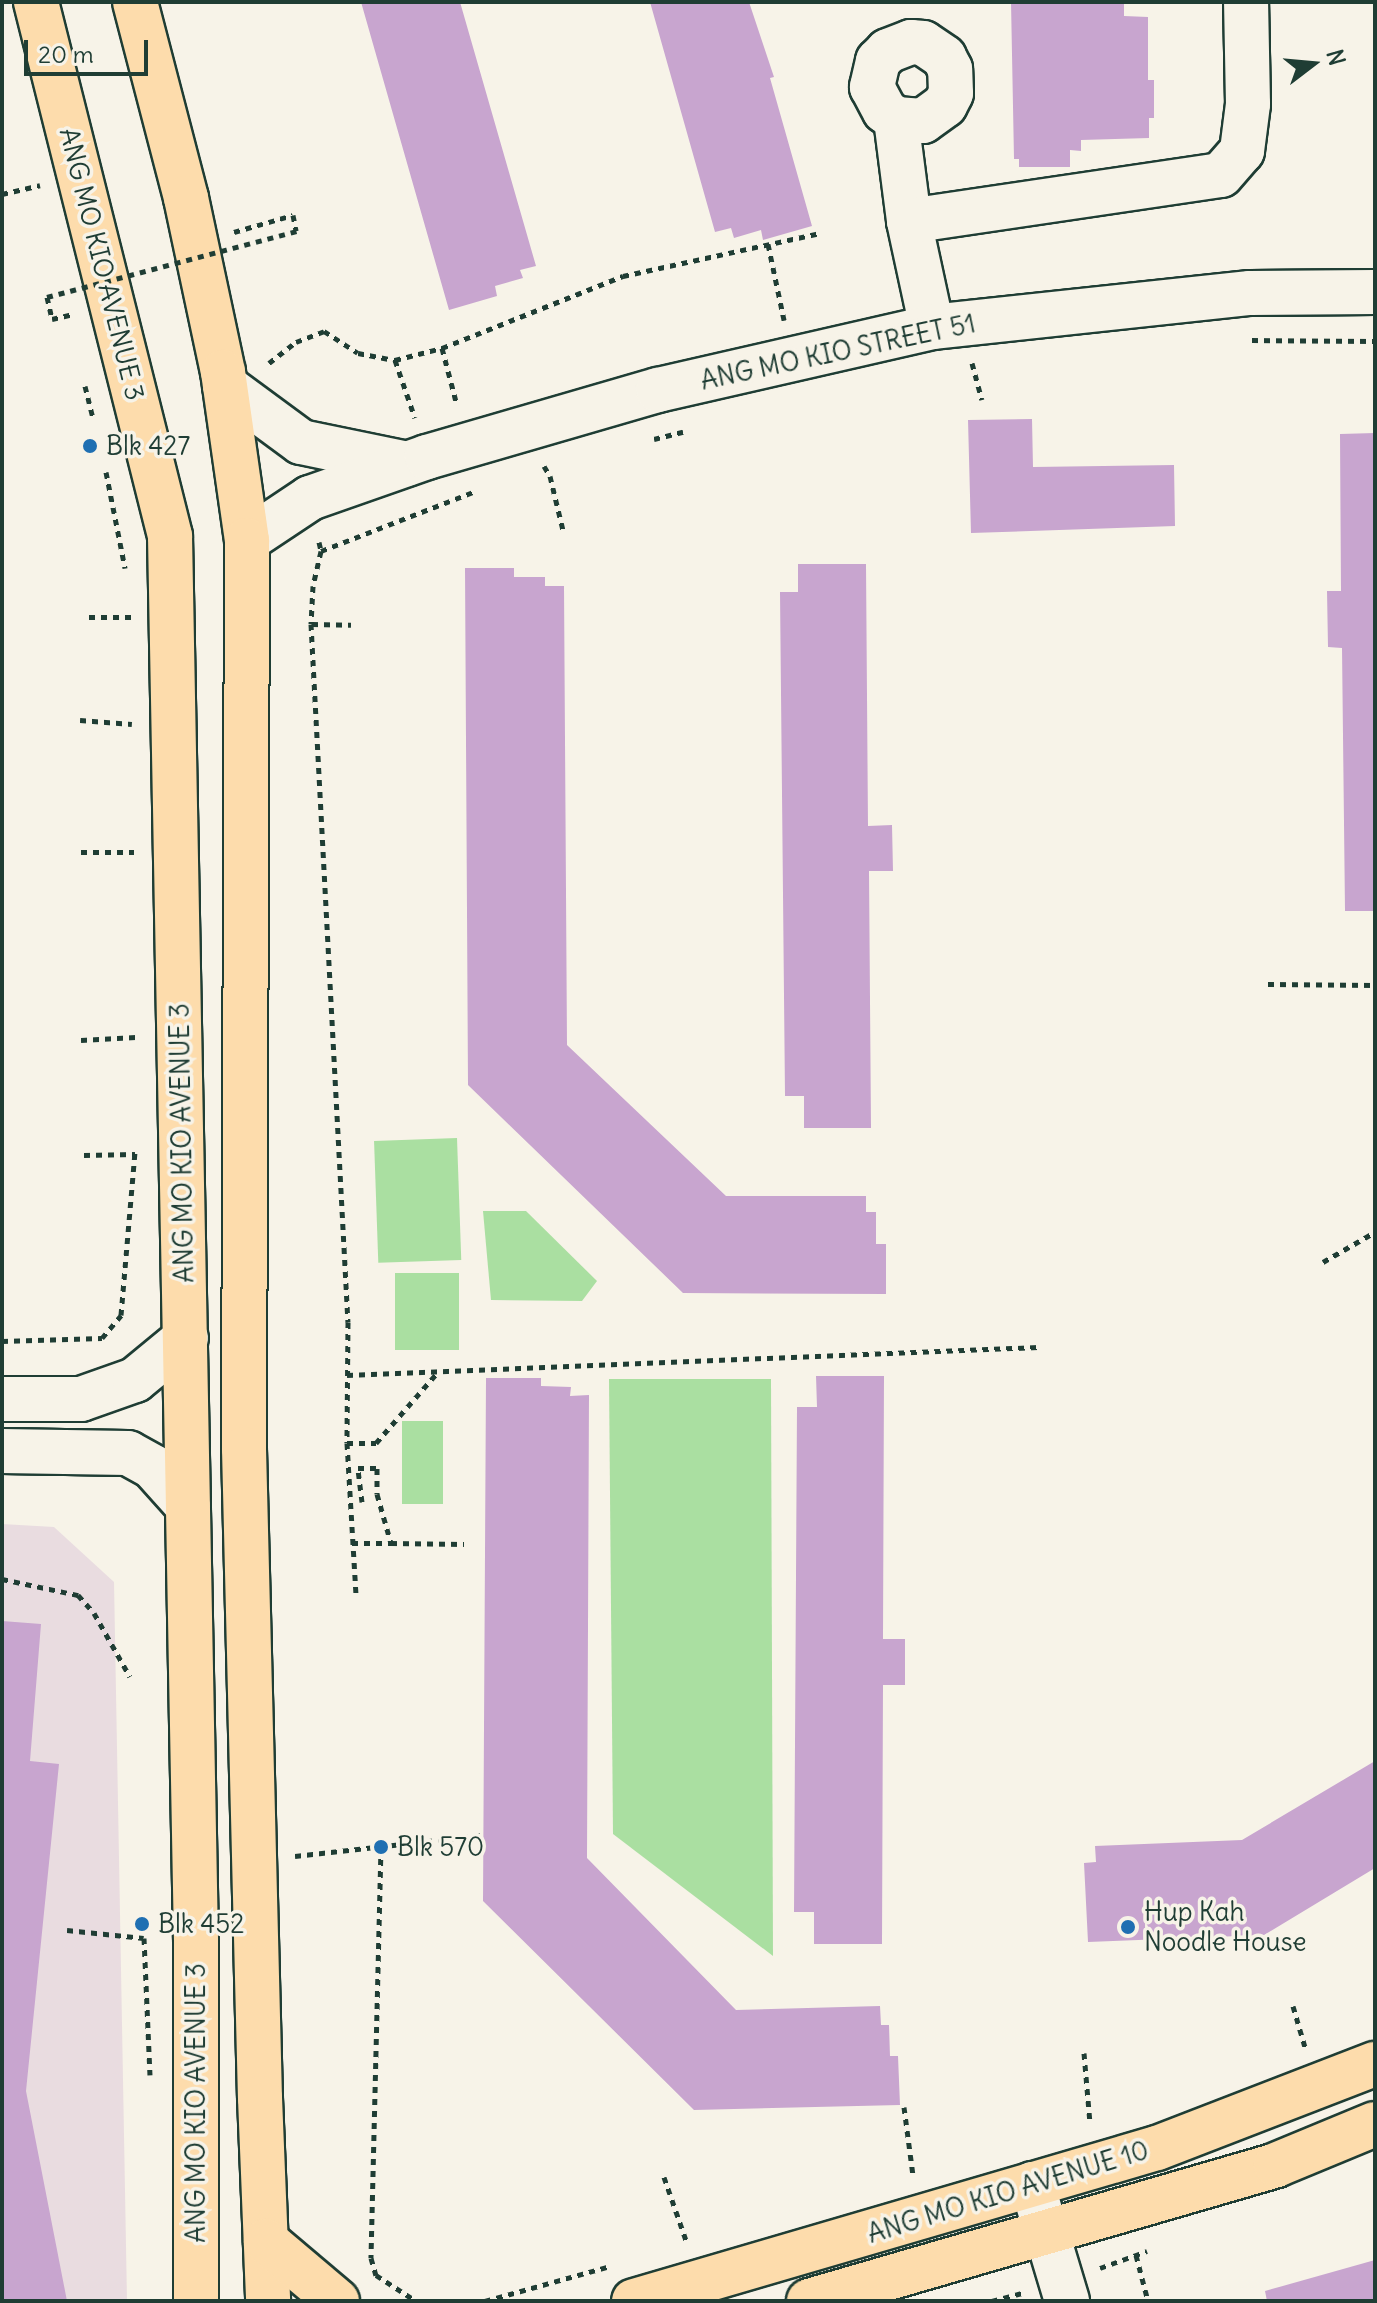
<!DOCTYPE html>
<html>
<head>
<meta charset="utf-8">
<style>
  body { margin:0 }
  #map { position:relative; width:1377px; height:2303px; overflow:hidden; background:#f7f3e8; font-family:Delius,sans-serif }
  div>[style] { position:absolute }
  .built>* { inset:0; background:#e9dce0 }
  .green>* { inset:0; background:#aadfa1; transform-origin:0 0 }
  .building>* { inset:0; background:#c8a5cf }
  .path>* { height:5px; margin-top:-2.5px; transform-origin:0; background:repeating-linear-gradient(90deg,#1f3d34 0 6px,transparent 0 12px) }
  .roads { filter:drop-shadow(2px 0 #1f3d34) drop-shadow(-2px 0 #1f3d34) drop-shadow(0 2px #1f3d34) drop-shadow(0 -2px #1f3d34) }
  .minor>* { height:44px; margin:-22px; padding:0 22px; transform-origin:22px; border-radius:22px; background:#f7f3e8 }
  .major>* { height:44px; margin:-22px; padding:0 22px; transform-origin:22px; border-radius:22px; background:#fddcac }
  .path-bridge>* { height:5px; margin-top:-2.5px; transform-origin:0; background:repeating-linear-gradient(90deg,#1f3d34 0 6px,transparent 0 12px) }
  .dots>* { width:22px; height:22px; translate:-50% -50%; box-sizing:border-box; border:4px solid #f7f3e8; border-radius:50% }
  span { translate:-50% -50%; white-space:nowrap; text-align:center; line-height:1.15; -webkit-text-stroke:7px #f7f3e8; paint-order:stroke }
  .street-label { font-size:26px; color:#1f3d34 }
  .poi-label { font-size:26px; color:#1f3d34 }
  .left { translate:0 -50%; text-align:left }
  .frame { position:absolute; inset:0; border:4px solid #1f3d34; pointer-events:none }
  .north { position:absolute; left:1273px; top:24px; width:80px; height:80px; -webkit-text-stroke:6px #f7f3e8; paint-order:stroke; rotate:74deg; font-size:22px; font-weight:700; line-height:32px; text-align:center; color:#1f3d34 }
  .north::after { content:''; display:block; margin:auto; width:28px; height:36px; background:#1f3d34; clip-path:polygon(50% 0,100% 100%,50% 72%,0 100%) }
  .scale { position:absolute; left:24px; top:40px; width:124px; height:36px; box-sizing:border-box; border:4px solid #1f3d34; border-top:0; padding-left:10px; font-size:24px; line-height:28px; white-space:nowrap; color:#1f3d34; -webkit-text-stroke:6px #f7f3e8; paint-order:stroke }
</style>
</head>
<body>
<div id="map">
  <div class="built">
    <div style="clip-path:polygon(2px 1524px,54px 1527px,114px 1582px,127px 2301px,2px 2301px)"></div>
  </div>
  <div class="green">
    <div style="left:457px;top:1138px;width:122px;height:83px;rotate:88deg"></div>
    <div style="clip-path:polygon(483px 1211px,526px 1211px,597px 1281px,582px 1301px,491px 1300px)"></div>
    <div style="left:395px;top:1273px;width:64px;height:77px"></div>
    <div style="clip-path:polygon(609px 1379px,771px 1379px,773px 1956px,613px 1834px)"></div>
    <div style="left:402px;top:1421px;width:41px;height:83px"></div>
  </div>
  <div class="building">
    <div style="clip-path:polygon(361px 2px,460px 2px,536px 266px,520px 270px,523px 278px,495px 286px,497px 296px,449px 310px)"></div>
    <div style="clip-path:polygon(650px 2px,749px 2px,774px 77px,770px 78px,812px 226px,763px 240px,761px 230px,734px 238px,731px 228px,715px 232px)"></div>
    <div style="clip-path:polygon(1011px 2px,1124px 2px,1124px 16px,1148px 17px,1148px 80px,1154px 80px,1154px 118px,1149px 118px,1149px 138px,1081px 140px,1081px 151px,1070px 150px,1070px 167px,1019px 167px,1019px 159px,1014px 159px)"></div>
    <div style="clip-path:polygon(1032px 419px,1033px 467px,1174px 465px,1175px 526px,971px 533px,968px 420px)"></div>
    <div style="clip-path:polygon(1375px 433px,1375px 911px,1345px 911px,1342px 648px,1328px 647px,1327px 591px,1341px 591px,1340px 434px)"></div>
    <div style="clip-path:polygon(798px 564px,866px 564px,868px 826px,892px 825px,893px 871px,869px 871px,871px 1128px,804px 1128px,804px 1096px,785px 1096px,780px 592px,798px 592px)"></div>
    <div style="clip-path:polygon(465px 568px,514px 568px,514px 577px,545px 577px,545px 586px,564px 586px,567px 1045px,726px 1196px,866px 1196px,866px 1212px,876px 1212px,876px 1244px,886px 1244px,886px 1294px,683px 1293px,468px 1085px)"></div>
    <div style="clip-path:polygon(816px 1376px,884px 1376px,883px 1639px,905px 1639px,905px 1685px,883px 1685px,882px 1944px,814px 1944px,814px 1912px,794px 1912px,797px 1407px,817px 1407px)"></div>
    <div style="clip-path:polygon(486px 1378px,541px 1378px,541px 1386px,571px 1387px,570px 1396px,589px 1395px,587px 1858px,736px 2010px,880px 2006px,881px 2025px,889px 2025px,890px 2056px,898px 2056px,900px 2105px,694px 2110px,483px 1901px)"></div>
    <div style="clip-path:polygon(2px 1621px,41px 1624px,30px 1761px,59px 1764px,26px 2091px,67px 2301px,2px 2301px)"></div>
    <div style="clip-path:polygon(1375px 1761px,1375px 1868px,1264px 1935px,1088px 1942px,1084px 1863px,1096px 1862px,1095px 1846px,1242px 1840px)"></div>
    <div style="clip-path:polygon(1375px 2260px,1375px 2301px,1267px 2301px,1265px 2291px)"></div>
  </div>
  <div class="path">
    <div style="left:2px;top:194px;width:39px;rotate:-13deg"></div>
    <div style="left:234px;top:232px;width:61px;rotate:-16.1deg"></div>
    <div style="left:293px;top:215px;width:16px;rotate:79deg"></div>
    <div style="left:768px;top:244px;width:78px;rotate:78.1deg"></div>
    <div style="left:47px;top:297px;width:23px;rotate:77deg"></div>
    <div style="left:52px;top:319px;width:22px;rotate:-13deg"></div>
    <div style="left:1252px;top:340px;width:123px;rotate:0.5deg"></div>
    <div style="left:442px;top:348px;width:59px;rotate:75.3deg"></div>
    <div style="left:395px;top:360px;width:61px;rotate:71deg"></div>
    <div style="left:269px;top:363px;width:34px;rotate:-38deg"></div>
    <div style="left:296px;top:342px;width:30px;rotate:-21deg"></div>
    <div style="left:324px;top:331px;width:40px;rotate:32.9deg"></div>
    <div style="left:358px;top:353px;width:38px;rotate:11deg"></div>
    <div style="left:395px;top:360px;width:49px;rotate:-14.3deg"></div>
    <div style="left:442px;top:348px;width:195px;rotate:-21.7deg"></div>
    <div style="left:623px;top:276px;width:202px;rotate:-12.3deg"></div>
    <div style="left:972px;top:363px;width:38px;rotate:75deg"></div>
    <div style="left:85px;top:386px;width:34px;rotate:76deg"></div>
    <div style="left:654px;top:439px;width:30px;rotate:-14deg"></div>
    <div style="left:544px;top:466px;width:12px;rotate:59deg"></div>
    <div style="left:550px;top:476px;width:56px;rotate:76.5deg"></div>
    <div style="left:106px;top:472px;width:98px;rotate:78.8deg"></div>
    <div style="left:319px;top:542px;width:9px;rotate:77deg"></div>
    <div style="left:321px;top:551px;width:36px;rotate:103deg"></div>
    <div style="left:313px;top:586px;width:38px;rotate:93deg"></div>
    <div style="left:311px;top:624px;width:699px;rotate:86.97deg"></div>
    <div style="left:348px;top:1322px;width:121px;rotate:90.5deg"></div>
    <div style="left:347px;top:1443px;width:153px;rotate:86.6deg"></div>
    <div style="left:321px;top:551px;width:166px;rotate:-21.2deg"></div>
    <div style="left:89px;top:617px;width:42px"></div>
    <div style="left:312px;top:624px;width:39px;rotate:1deg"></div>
    <div style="left:80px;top:720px;width:52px;rotate:4.4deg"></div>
    <div style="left:81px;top:852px;width:53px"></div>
    <div style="left:1268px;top:984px;width:107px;rotate:0.5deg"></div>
    <div style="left:81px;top:1040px;width:55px;rotate:-3.1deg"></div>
    <div style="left:84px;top:1155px;width:51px;rotate:-1.1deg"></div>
    <div style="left:1323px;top:1262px;width:60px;rotate:-30deg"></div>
    <div style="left:2px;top:1341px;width:100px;rotate:-1.7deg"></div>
    <div style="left:102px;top:1338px;width:30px;rotate:-50deg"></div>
    <div style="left:121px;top:1315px;width:163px;rotate:-85.1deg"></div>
    <div style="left:347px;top:1375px;width:692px;rotate:-2.32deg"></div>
    <div style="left:347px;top:1443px;width:29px"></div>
    <div style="left:376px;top:1443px;width:93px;rotate:-48.9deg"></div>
    <div style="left:362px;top:1502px;width:34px;rotate:-97deg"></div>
    <div style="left:358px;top:1468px;width:19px"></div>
    <div style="left:377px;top:1468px;width:26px;rotate:90deg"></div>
    <div style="left:377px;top:1494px;width:51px;rotate:74.1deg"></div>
    <div style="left:391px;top:1543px;width:73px;rotate:0.8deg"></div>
    <div style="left:352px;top:1543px;width:39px"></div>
    <div style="left:2px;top:1579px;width:78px;rotate:11.9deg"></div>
    <div style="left:78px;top:1595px;width:24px;rotate:48deg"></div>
    <div style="left:94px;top:1613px;width:73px;rotate:60.6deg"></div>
    <div style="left:381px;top:1847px;width:411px;rotate:91.4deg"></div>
    <div style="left:371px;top:2258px;width:18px;rotate:74deg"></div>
    <div style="left:376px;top:2275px;width:48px;rotate:33deg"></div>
    <div style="left:295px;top:1856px;width:189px;rotate:-6.4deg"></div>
    <div style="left:67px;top:1930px;width:77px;rotate:5.9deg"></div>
    <div style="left:144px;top:1938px;width:137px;rotate:87.5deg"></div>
    <div style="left:1293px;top:2006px;width:43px;rotate:73.7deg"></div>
    <div style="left:1084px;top:2053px;width:70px;rotate:85.1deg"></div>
    <div style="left:904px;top:2107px;width:69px;rotate:82.5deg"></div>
    <div style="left:664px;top:2177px;width:70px;rotate:70.8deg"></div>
    <div style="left:1136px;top:2255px;width:48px;rotate:75.4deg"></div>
    <div style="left:1100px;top:2268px;width:50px;rotate:-19.9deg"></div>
    <div style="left:485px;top:2301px;width:127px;rotate:-15.6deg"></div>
    <div style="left:992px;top:2301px;width:31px;rotate:-15deg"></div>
  </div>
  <div class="roads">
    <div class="minor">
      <div style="left:896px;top:119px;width:27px;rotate:4deg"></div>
      <div style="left:923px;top:121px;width:27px;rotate:-36deg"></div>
      <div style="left:945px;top:105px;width:13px;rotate:-63deg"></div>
      <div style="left:951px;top:93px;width:24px;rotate:-92deg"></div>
      <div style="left:950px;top:69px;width:13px;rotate:-117deg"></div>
      <div style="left:944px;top:57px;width:25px;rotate:-146deg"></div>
      <div style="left:923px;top:43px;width:12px;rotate:-175deg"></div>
      <div style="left:911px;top:42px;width:25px;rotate:159deg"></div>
      <div style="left:888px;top:51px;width:14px;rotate:135deg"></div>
      <div style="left:878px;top:61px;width:27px;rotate:103deg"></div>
      <div style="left:872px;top:87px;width:27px;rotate:62deg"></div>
      <div style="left:885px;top:111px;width:14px;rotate:36deg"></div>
      <div style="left:896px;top:119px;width:103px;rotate:82.7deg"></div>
      <div style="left:909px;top:221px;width:108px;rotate:77.8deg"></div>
      <div style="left:909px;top:221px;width:315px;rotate:-8.4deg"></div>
      <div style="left:1221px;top:175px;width:32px;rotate:-49deg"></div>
      <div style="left:1242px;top:151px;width:47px;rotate:-82.7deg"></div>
      <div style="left:1248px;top:104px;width:102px;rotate:-91.1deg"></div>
      <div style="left:225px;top:386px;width:94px;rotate:36.4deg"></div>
      <div style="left:301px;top:442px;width:108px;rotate:11.7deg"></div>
      <div style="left:247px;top:540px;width:76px;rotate:-33.7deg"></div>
      <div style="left:310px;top:498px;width:124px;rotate:-19.3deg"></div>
      <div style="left:427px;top:457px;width:241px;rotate:-16.2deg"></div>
      <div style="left:658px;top:390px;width:281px;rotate:-12.9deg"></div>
      <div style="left:932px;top:327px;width:320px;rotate:-6.1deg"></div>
      <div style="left:1250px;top:293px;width:125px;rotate:-0.5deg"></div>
      <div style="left:2px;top:1399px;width:79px"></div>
      <div style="left:81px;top:1399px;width:57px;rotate:-19.4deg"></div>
      <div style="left:135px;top:1380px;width:66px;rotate:-39.5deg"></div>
      <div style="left:2px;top:1451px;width:126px;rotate:0.9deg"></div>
      <div style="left:128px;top:1453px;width:29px;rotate:29deg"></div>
      <div style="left:153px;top:1467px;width:52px;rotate:48.1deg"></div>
      <div style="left:1032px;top:2184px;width:122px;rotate:73.3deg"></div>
    </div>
    <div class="major">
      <div style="left:36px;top:2px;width:551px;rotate:75.91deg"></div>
      <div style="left:170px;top:536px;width:1404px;rotate:88.94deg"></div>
      <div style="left:196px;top:1940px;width:361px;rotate:90deg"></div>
      <div style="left:135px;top:2px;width:203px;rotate:75.4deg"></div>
      <div style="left:186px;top:198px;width:178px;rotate:78deg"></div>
      <div style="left:223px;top:372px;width:170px;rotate:81.9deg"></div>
      <div style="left:247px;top:540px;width:909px;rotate:90.19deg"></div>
      <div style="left:244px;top:1449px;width:649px;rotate:88.59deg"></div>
      <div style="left:260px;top:2098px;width:203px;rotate:87.7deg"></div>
      <div style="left:266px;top:2241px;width:93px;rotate:40.2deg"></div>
      <div style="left:634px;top:2301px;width:545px;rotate:-16.31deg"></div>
      <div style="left:1157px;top:2148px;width:234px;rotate:-21.1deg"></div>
      <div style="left:809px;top:2301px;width:486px;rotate:-16.2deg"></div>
      <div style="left:1276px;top:2165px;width:107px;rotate:-22.5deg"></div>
    </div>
  </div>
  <div class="path-bridge">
    <div style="left:47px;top:297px;width:258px;rotate:-14.8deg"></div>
  </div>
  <div class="dots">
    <div style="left:90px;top:446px;background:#1f6fb2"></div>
    <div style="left:381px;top:1847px;background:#1f6fb2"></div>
    <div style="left:142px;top:1924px;background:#1f6fb2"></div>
    <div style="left:1128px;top:1927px;background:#1f6fb2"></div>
  </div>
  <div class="street-label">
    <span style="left:102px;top:264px;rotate:76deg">ANG MO KIO AVENUE 3</span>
    <span style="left:838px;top:352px;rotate:-12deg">ANG MO KIO STREET 51</span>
    <span style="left:182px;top:1143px;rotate:-91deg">ANG MO KIO AVENUE 3</span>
    <span style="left:196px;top:2103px;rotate:-90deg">ANG MO KIO AVENUE 3</span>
    <span style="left:1008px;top:2192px;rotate:-17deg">ANG MO KIO AVENUE 10</span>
  </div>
  <div class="poi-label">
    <span class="left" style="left:106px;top:446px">Blk 427</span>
    <span class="left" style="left:397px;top:1847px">Blk 570</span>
    <span class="left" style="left:1144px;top:1927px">Hup Kah<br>Noodle House</span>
    <span class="left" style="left:158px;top:1924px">Blk 452</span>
  </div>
  <div class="frame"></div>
  <div class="north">N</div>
  <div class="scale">20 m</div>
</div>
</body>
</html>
